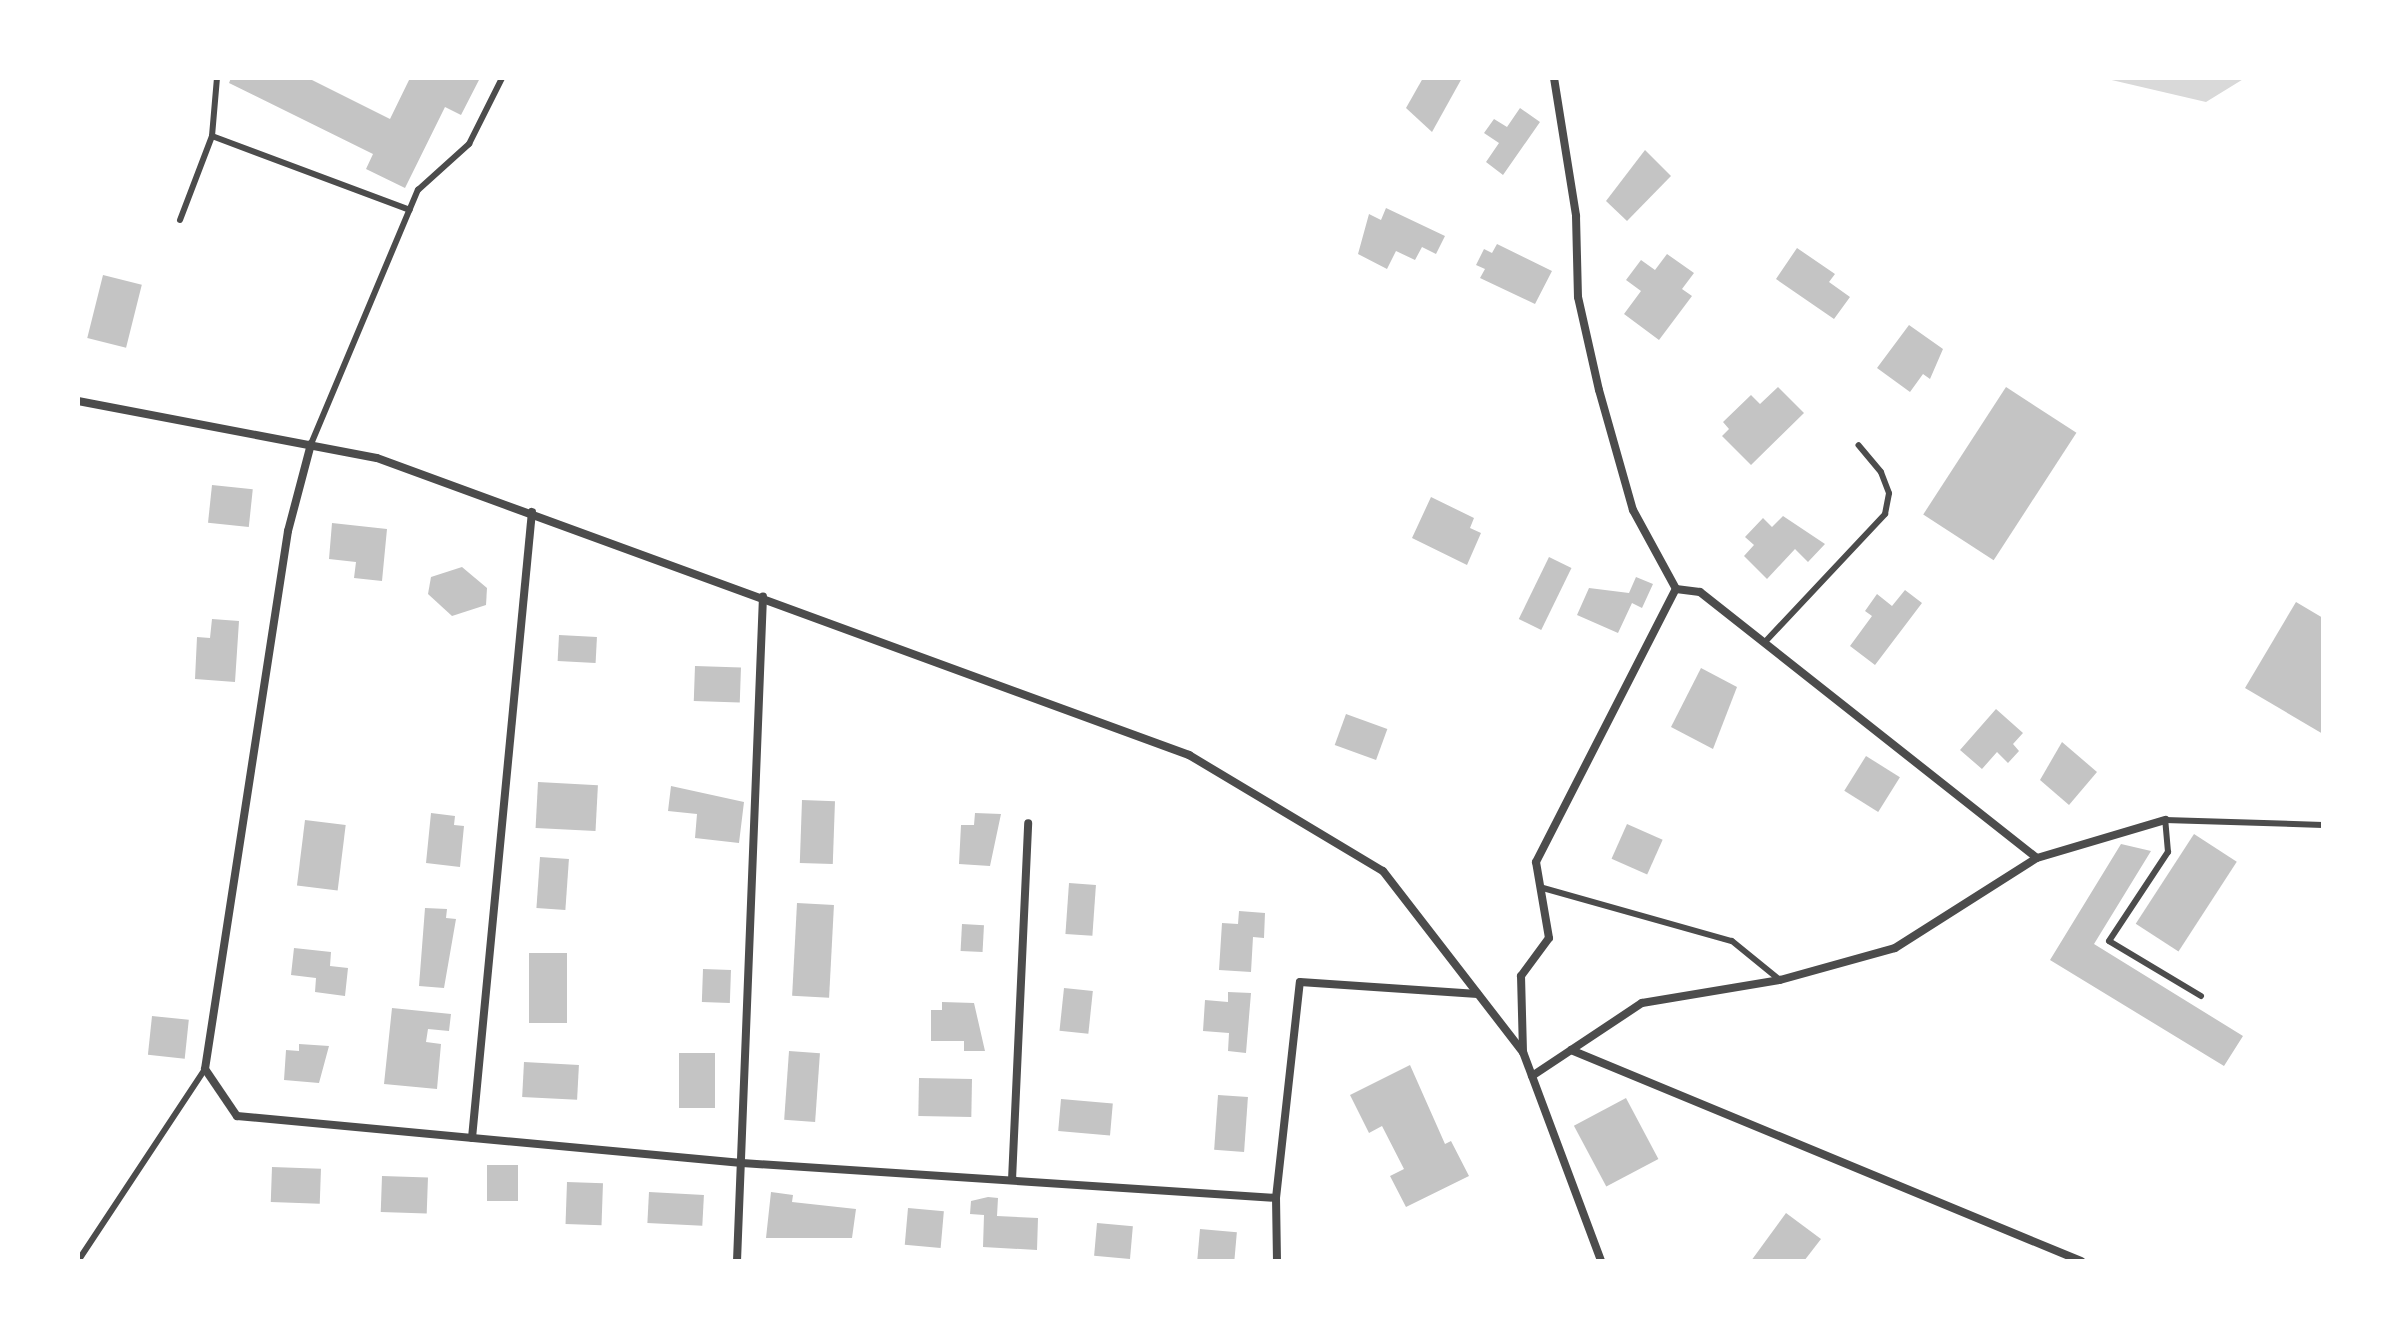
<!DOCTYPE html>
<html>
<head>
<meta charset="utf-8">
<style>
  body { margin:0 }
  #map { position:relative; width:2401px; height:1339px; overflow:hidden; background:#fff; font-family:"Work Sans",sans-serif }
  div>[style] { position:absolute }
  .water>* { inset:0; background:#d9d9d9 }
  .building>* { inset:0; background:#c4c4c4; transform-origin:0 0 }
  .service>* { height:6px; margin:-3px; padding:0 3px; transform-origin:3px; border-radius:3px; background:#4c4c4c }
  .minor>* { height:8px; margin:-4px; padding:0 4px; transform-origin:4px; border-radius:4px; background:#4c4c4c }
  span { translate:-50% -50%; white-space:nowrap; text-align:center; line-height:1.15; -webkit-text-stroke:8px #fff; paint-order:stroke }
  .frame { position:absolute; inset:0; border:80px solid #fff; pointer-events:none }
</style>
</head>
<body>
<div id="map">
  <div class="water">
    <div style="clip-path:polygon(2103px 78px,2245px 78px,2206px 102px)"></div>
  </div>
  <div class="building">
    <div style="clip-path:polygon(231px 78px,308px 78px,390px 119px,410px 78px,480px 78px,461px 115px,445px 107px,405px 188px,366px 169px,373px 154px,229px 83px)"></div>
    <div style="clip-path:polygon(1423px 78px,1462px 78px,1432px 132px,1406px 108px)"></div>
    <div style="clip-path:polygon(1520px 108px,1540px 122px,1503px 175px,1486px 162px,1499px 143px,1484px 133px,1494px 119px,1507px 127px)"></div>
    <div style="clip-path:polygon(1645px 150px,1671px 176px,1627px 221px,1606px 201px)"></div>
    <div style="clip-path:polygon(1386px 208px,1445px 236px,1436px 254px,1422px 247px,1415px 260px,1396px 251px,1387px 269px,1358px 254px,1369px 214px,1381px 220px)"></div>
    <div style="clip-path:polygon(1497px 244px,1552px 271px,1535px 304px,1480px 278px,1485px 269px,1476px 265px,1484px 249px,1492px 253px)"></div>
    <div style="clip-path:polygon(1797px 248px,1835px 274px,1829px 282px,1850px 297px,1834px 319px,1776px 279px)"></div>
    <div style="clip-path:polygon(1667px 254px,1694px 273px,1682px 289px,1692px 296px,1659px 340px,1624px 314px,1641px 291px,1626px 280px,1641px 260px,1655px 270px)"></div>
    <div style="left:103px;top:275px;width:40px;height:65px;rotate:14deg"></div>
    <div style="clip-path:polygon(1909px 325px,1943px 349px,1930px 379px,1923px 374px,1910px 392px,1877px 368px)"></div>
    <div style="clip-path:polygon(1778px 387px,1804px 413px,1751px 465px,1722px 436px,1729px 429px,1723px 422px,1751px 395px,1760px 404px)"></div>
    <div style="left:2006px;top:387px;width:84px;height:152px;rotate:33deg"></div>
    <div style="left:212px;top:485px;width:41px;height:38px;rotate:6deg"></div>
    <div style="clip-path:polygon(1431px 497px,1474px 518px,1470px 528px,1481px 533px,1467px 565px,1412px 538px)"></div>
    <div style="clip-path:polygon(1783px 516px,1825px 544px,1808px 562px,1795px 549px,1767px 579px,1744px 556px,1754px 545px,1745px 537px,1763px 518px,1772px 527px)"></div>
    <div style="clip-path:polygon(332px 523px,387px 529px,382px 581px,354px 578px,356px 562px,329px 559px)"></div>
    <div style="left:1549px;top:557px;width:25px;height:69px;rotate:26deg"></div>
    <div style="clip-path:polygon(462px 567px,487px 588px,486px 605px,452px 616px,428px 594px,431px 577px)"></div>
    <div style="clip-path:polygon(1636px 577px,1653px 584px,1642px 608px,1632px 603px,1618px 633px,1577px 615px,1589px 588px,1629px 593px)"></div>
    <div style="clip-path:polygon(1905px 590px,1922px 603px,1875px 665px,1850px 646px,1872px 616px,1865px 611px,1877px 594px,1892px 606px)"></div>
    <div style="clip-path:polygon(2296px 602px,2323px 618px,2323px 734px,2245px 688px)"></div>
    <div style="clip-path:polygon(212px 619px,239px 621px,235px 682px,195px 679px,197px 637px,210px 638px)"></div>
    <div style="left:559px;top:635px;width:38px;height:26px;rotate:3deg"></div>
    <div style="left:695px;top:666px;width:46px;height:35px;rotate:2deg"></div>
    <div style="clip-path:polygon(1701px 668px,1737px 687px,1713px 749px,1671px 727px)"></div>
    <div style="clip-path:polygon(1996px 709px,2023px 733px,2013px 744px,2019px 751px,2008px 763px,1997px 752px,1982px 769px,1960px 750px)"></div>
    <div style="left:1346px;top:714px;width:44px;height:33px;rotate:20deg"></div>
    <div style="clip-path:polygon(2062px 742px,2097px 772px,2069px 805px,2040px 780px)"></div>
    <div style="left:1866px;top:756px;width:40px;height:41px;rotate:32deg"></div>
    <div style="left:538px;top:782px;width:60px;height:46px;rotate:3deg"></div>
    <div style="clip-path:polygon(671px 786px,744px 802px,739px 843px,695px 838px,697px 814px,668px 811px)"></div>
    <div style="left:802px;top:800px;width:33px;height:63px;rotate:2deg"></div>
    <div style="clip-path:polygon(431px 813px,455px 816px,454px 825px,464px 826px,460px 867px,426px 863px)"></div>
    <div style="clip-path:polygon(975px 813px,1001px 814px,990px 866px,959px 864px,961px 825px,974px 825px)"></div>
    <div style="left:305px;top:820px;width:41px;height:66px;rotate:7deg"></div>
    <div style="left:1627px;top:824px;width:39px;height:38px;rotate:24deg"></div>
    <div style="left:2194px;top:834px;width:51px;height:107px;rotate:33deg"></div>
    <div style="clip-path:polygon(2121px 844px,2151px 851px,2094px 944px,2243px 1036px,2224px 1066px,2050px 960px)"></div>
    <div style="left:540px;top:857px;width:29px;height:51px;rotate:4deg"></div>
    <div style="left:1069px;top:883px;width:27px;height:51px;rotate:4deg"></div>
    <div style="left:797px;top:903px;width:37px;height:93px;rotate:3deg"></div>
    <div style="clip-path:polygon(425px 908px,447px 909px,446px 918px,456px 919px,444px 988px,419px 986px)"></div>
    <div style="clip-path:polygon(1239px 911px,1265px 913px,1264px 938px,1253px 937px,1251px 972px,1219px 970px,1222px 923px,1238px 924px)"></div>
    <div style="left:962px;top:924px;width:22px;height:27px;rotate:3deg"></div>
    <div style="clip-path:polygon(294px 948px,331px 952px,330px 966px,348px 968px,345px 996px,315px 992px,316px 978px,291px 975px)"></div>
    <div style="left:529px;top:953px;width:38px;height:70px"></div>
    <div style="left:703px;top:969px;width:28px;height:33px;rotate:2deg"></div>
    <div style="left:1064px;top:988px;width:29px;height:43px;rotate:6deg"></div>
    <div style="clip-path:polygon(1228px 992px,1251px 993px,1246px 1053px,1228px 1051px,1229px 1033px,1203px 1031px,1205px 1000px,1228px 1002px)"></div>
    <div style="clip-path:polygon(942px 1002px,974px 1003px,985px 1051px,964px 1051px,964px 1041px,931px 1041px,931px 1010px,942px 1010px)"></div>
    <div style="clip-path:polygon(392px 1008px,451px 1014px,449px 1031px,428px 1029px,426px 1042px,441px 1044px,437px 1089px,384px 1084px)"></div>
    <div style="left:152px;top:1016px;width:37px;height:39px;rotate:6deg"></div>
    <div style="clip-path:polygon(299px 1044px,329px 1046px,319px 1083px,284px 1080px,286px 1050px,299px 1051px)"></div>
    <div style="left:789px;top:1051px;width:31px;height:69px;rotate:4deg"></div>
    <div style="left:679px;top:1053px;width:36px;height:55px"></div>
    <div style="left:524px;top:1062px;width:55px;height:35px;rotate:3deg"></div>
    <div style="clip-path:polygon(1410px 1065px,1445px 1144px,1451px 1141px,1469px 1176px,1406px 1207px,1390px 1176px,1404px 1169px,1382px 1126px,1369px 1133px,1350px 1095px)"></div>
    <div style="left:919px;top:1078px;width:53px;height:38px;rotate:1deg"></div>
    <div style="left:1218px;top:1095px;width:30px;height:55px;rotate:4deg"></div>
    <div style="left:1626px;top:1098px;width:69px;height:59px;rotate:62deg"></div>
    <div style="left:1061px;top:1099px;width:52px;height:32px;rotate:5deg"></div>
    <div style="left:487px;top:1165px;width:31px;height:36px"></div>
    <div style="left:272px;top:1167px;width:49px;height:35px;rotate:2deg"></div>
    <div style="left:382px;top:1176px;width:46px;height:36px;rotate:2deg"></div>
    <div style="left:567px;top:1182px;width:36px;height:42px;rotate:2deg"></div>
    <div style="left:649px;top:1192px;width:55px;height:31px;rotate:3deg"></div>
    <div style="clip-path:polygon(771px 1192px,793px 1195px,792px 1202px,856px 1209px,852px 1238px,766px 1238px)"></div>
    <div style="clip-path:polygon(988px 1197px,998px 1198px,997px 1216px,1038px 1218px,1037px 1250px,983px 1247px,984px 1215px,970px 1214px,971px 1201px)"></div>
    <div style="left:908px;top:1208px;width:36px;height:37px;rotate:5deg"></div>
    <div style="clip-path:polygon(1786px 1213px,1821px 1239px,1804px 1261px,1751px 1261px)"></div>
    <div style="left:1097px;top:1223px;width:36px;height:33px;rotate:5deg"></div>
    <div style="left:1200px;top:1229px;width:37px;height:30px;rotate:5deg"></div>
  </div>
  <div class="service">
    <div style="left:212px;top:136px;width:211px;rotate:20.5deg"></div>
    <div style="left:180px;top:220px;width:90px;rotate:-69.1deg"></div>
    <div style="left:212px;top:136px;width:58px;rotate:-85.1deg"></div>
    <div style="left:311px;top:444px;width:276px;rotate:-67.2deg"></div>
    <div style="left:418px;top:190px;width:69px;rotate:-42deg"></div>
    <div style="left:469px;top:144px;width:74px;rotate:-63.4deg"></div>
    <div style="left:1764px;top:643px;width:177px;rotate:-46.8deg"></div>
    <div style="left:1885px;top:514px;width:21px;rotate:-79deg"></div>
    <div style="left:1889px;top:493px;width:22px;rotate:-111deg"></div>
    <div style="left:1881px;top:472px;width:35px;rotate:-130deg"></div>
    <div style="left:1543px;top:888px;width:196px;rotate:15.7deg"></div>
    <div style="left:1732px;top:941px;width:62px;rotate:39.1deg"></div>
    <div style="left:2201px;top:996px;width:107px;rotate:-149.1deg"></div>
    <div style="left:2109px;top:941px;width:107px;rotate:-56.5deg"></div>
    <div style="left:2168px;top:852px;width:32px;rotate:-95deg"></div>
    <div style="left:2165px;top:820px;width:158px;rotate:1.8deg"></div>
    <div style="left:78px;top:1261px;width:230px;rotate:-56.5deg"></div>
  </div>
  <div class="minor">
    <div style="left:1554px;top:78px;width:140px;rotate:80.9deg"></div>
    <div style="left:1576px;top:216px;width:81px;rotate:88.6deg"></div>
    <div style="left:1578px;top:297px;width:95px;rotate:77.3deg"></div>
    <div style="left:1599px;top:390px;width:125px;rotate:74.2deg"></div>
    <div style="left:1633px;top:510px;width:90px;rotate:61.4deg"></div>
    <div style="left:1676px;top:589px;width:24px;rotate:7deg"></div>
    <div style="left:1700px;top:592px;width:429px;rotate:38.3deg"></div>
    <div style="left:78px;top:401px;width:304px;rotate:10.8deg"></div>
    <div style="left:377px;top:458px;width:865px;rotate:20.09deg"></div>
    <div style="left:1189px;top:755px;width:226px;rotate:30.9deg"></div>
    <div style="left:1383px;top:871px;width:229px;rotate:52.3deg"></div>
    <div style="left:1523px;top:1052px;width:223px;rotate:69.5deg"></div>
    <div style="left:311px;top:444px;width:90px;rotate:104.8deg"></div>
    <div style="left:288px;top:531px;width:544px;rotate:98.77deg"></div>
    <div style="left:205px;top:1069px;width:57px;rotate:55.8deg"></div>
    <div style="left:237px;top:1116px;width:507px;rotate:5.32deg"></div>
    <div style="left:742px;top:1163px;width:535px;rotate:3.75deg"></div>
    <div style="left:1571px;top:1050px;width:552px;rotate:22.48deg"></div>
    <div style="left:1523px;top:1052px;width:76px;rotate:-91.5deg"></div>
    <div style="left:1521px;top:976px;width:47px;rotate:-53.6deg"></div>
    <div style="left:1549px;top:938px;width:77px;rotate:-99.7deg"></div>
    <div style="left:1536px;top:862px;width:307px;rotate:-62.9deg"></div>
    <div style="left:1532px;top:1076px;width:132px;rotate:-33.6deg"></div>
    <div style="left:1642px;top:1003px;width:140px;rotate:-9.5deg"></div>
    <div style="left:1780px;top:980px;width:119px;rotate:-15.5deg"></div>
    <div style="left:1895px;top:948px;width:168px;rotate:-32.4deg"></div>
    <div style="left:2037px;top:858px;width:134px;rotate:-16.5deg"></div>
    <div style="left:472px;top:1138px;width:629px;rotate:-84.53deg"></div>
    <div style="left:1012px;top:1180px;width:357px;rotate:-87.4deg"></div>
    <div style="left:737px;top:1261px;width:665px;rotate:-87.76deg"></div>
    <div style="left:1277px;top:1261px;width:63px;rotate:-90.9deg"></div>
    <div style="left:1276px;top:1198px;width:217px;rotate:-83.7deg"></div>
    <div style="left:1300px;top:982px;width:178px;rotate:3.9deg"></div>
  </div>
  <div class="frame"></div>
</div>
</body>
</html>
